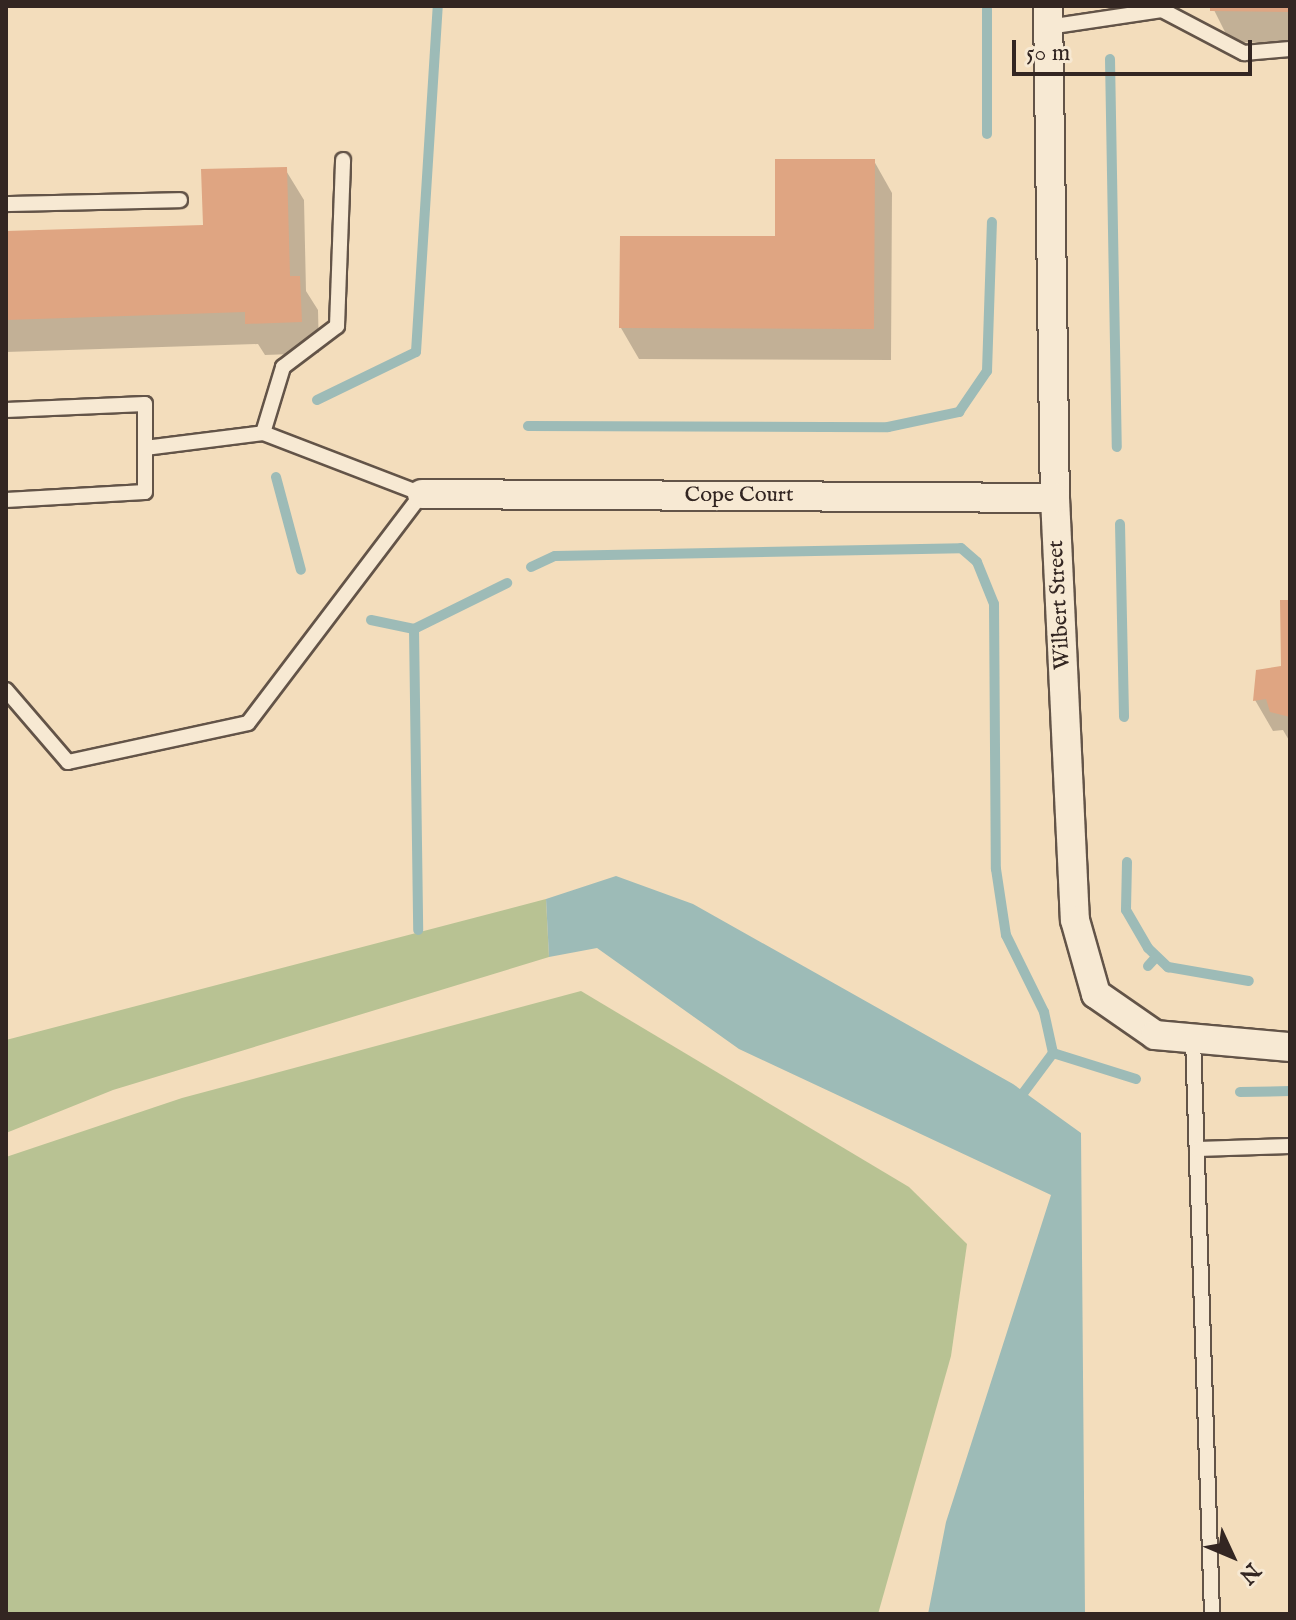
<!DOCTYPE html>
<html>
<head>
<meta charset="utf-8">
<style>
  body { margin:0 }
  #map { position:relative; width:1296px; height:1620px; overflow:hidden; background:#f3ddbc; font-family:"IM FELL English",serif }
  div>[style] { position:absolute }
  .green>* { inset:0; background:#b8c293 }
  .water>* { inset:0; background:#9dbbb7 }
  .shadow>* { inset:0; background:#0003 }
  .stream>* { height:10px; margin:-5px; padding:0 5px; transform-origin:5px; border-radius:5px; background:#9dbbb7 }
  .building>* { inset:0; background:#dfa582 }
  .roads { filter:drop-shadow(2px 0 #635448) drop-shadow(-2px 0 #635448) drop-shadow(0 2px #635448) drop-shadow(0 -2px #635448) }
  .service>* { height:14px; margin:-7px; padding:0 7px; transform-origin:7px; border-radius:7px; background:#f7e9d3 }
  .minor>* { height:28px; margin:-14px; padding:0 14px; transform-origin:14px; border-radius:14px; background:#f7e9d3 }
  span { translate:-50% -50%; white-space:nowrap; text-align:center; line-height:1.15; -webkit-text-stroke:6px #f7e9d3; paint-order:stroke }
  .street-label { font-size:22px; color:#332622 }
  .frame { position:absolute; inset:0; border:8px solid #332622; pointer-events:none }
  .north { position:absolute; left:1192px; top:1516px; width:80px; height:80px; -webkit-text-stroke:6px #f7e9d3; paint-order:stroke; rotate:134deg; font-size:22px; font-weight:700; line-height:32px; text-align:center; color:#332622 }
  .north::after { content:''; display:block; margin:auto; width:28px; height:36px; background:#332622; clip-path:polygon(50% 0,100% 100%,50% 72%,0 100%) }
  .scale { position:absolute; left:1012px; top:40px; width:240px; height:36px; box-sizing:border-box; border:4px solid #332622; border-top:0; padding-left:10px; font-size:24px; line-height:28px; white-space:nowrap; color:#332622; -webkit-text-stroke:6px #f7e9d3; paint-order:stroke }
</style>
</head>
<body>
<div id="map">
  <div class="green">
    <div style="clip-path:polygon(546px 899px,549px 957px,113px 1090px,6px 1133px,6px 1040px)"></div>
    <div style="clip-path:polygon(581px 991px,909px 1187px,967px 1244px,951px 1356px,878px 1614px,6px 1614px,6px 1157px,182px 1098px)"></div>
  </div>
  <div class="water">
    <div style="clip-path:polygon(616px 876px,693px 904px,1013px 1084px,1081px 1133px,1085px 1614px,928px 1614px,946px 1522px,1051px 1195px,739px 1049px,597px 948px,549px 957px,546px 899px)"></div>
  </div>
  <div class="shadow">
    <div style="clip-path:polygon(1212px 6px,1290px 6px,1290px 43px,1230px 42px)"></div>
    <div style="clip-path:polygon(874px 161px,892px 193px,891px 360px,639px 359px,621px 328px,777px 238px)"></div>
    <div style="clip-path:polygon(285px 169px,304px 200px,306px 291px,318px 310px,319px 353px,265px 355px,258px 344px,6px 352px,6px 233px,205px 227px)"></div>
    <div style="clip-path:polygon(1290px 602px,1290px 742px,1283px 730px,1273px 731px,1255px 700px,1283px 668px)"></div>
  </div>
  <div class="stream">
    <div style="left:1110px;top:59px;width:388px;rotate:89deg"></div>
    <div style="left:987px;top:134px;width:125px;rotate:-90deg"></div>
    <div style="left:317px;top:400px;width:110px;rotate:-25.9deg"></div>
    <div style="left:416px;top:352px;width:347px;rotate:-86.4deg"></div>
    <div style="left:528px;top:426px;width:360px;rotate:0.2deg"></div>
    <div style="left:888px;top:427px;width:73px;rotate:-11.9deg"></div>
    <div style="left:959px;top:412px;width:50px;rotate:-55.7deg"></div>
    <div style="left:987px;top:371px;width:149px;rotate:-88.1deg"></div>
    <div style="left:276px;top:477px;width:96px;rotate:75deg"></div>
    <div style="left:1120px;top:524px;width:193px;rotate:88.8deg"></div>
    <div style="left:531px;top:567px;width:26px;rotate:-25deg"></div>
    <div style="left:555px;top:556px;width:406px;rotate:-1.1deg"></div>
    <div style="left:961px;top:548px;width:21px;rotate:41deg"></div>
    <div style="left:977px;top:562px;width:45px;rotate:68deg"></div>
    <div style="left:994px;top:604px;width:265px;rotate:89.6deg"></div>
    <div style="left:996px;top:869px;width:67px;rotate:81.4deg"></div>
    <div style="left:1006px;top:935px;width:86px;rotate:63.7deg"></div>
    <div style="left:1044px;top:1012px;width:42px;rotate:77.6deg"></div>
    <div style="left:1053px;top:1053px;width:87px;rotate:17.4deg"></div>
    <div style="left:371px;top:620px;width:44px;rotate:11.8deg"></div>
    <div style="left:414px;top:629px;width:104px;rotate:-26.3deg"></div>
    <div style="left:414px;top:629px;width:301px;rotate:89.2deg"></div>
    <div style="left:1127px;top:862px;width:48px;rotate:91.2deg"></div>
    <div style="left:1126px;top:910px;width:44px;rotate:59.9deg"></div>
    <div style="left:1148px;top:948px;width:28px;rotate:44deg"></div>
    <div style="left:1168px;top:967px;width:82px;rotate:9.8deg"></div>
    <div style="left:1148px;top:966px;width:12px;rotate:-48deg"></div>
    <div style="left:1024px;top:1092px;width:49px;rotate:-53.4deg"></div>
    <div style="left:1240px;top:1092px;width:50px;rotate:-1.1deg"></div>
  </div>
  <div class="building">
    <div style="clip-path:polygon(1210px 6px,1290px 6px,1290px 12px,1210px 11px)"></div>
    <div style="clip-path:polygon(775px 159px,875px 159px,874px 329px,619px 328px,620px 236px,775px 236px)"></div>
    <div style="clip-path:polygon(287px 167px,290px 276px,300px 276px,302px 322px,245px 324px,245px 312px,6px 320px,6px 231px,203px 225px,201px 169px)"></div>
    <div style="clip-path:polygon(1280px 600px,1290px 600px,1290px 717px,1270px 712px,1266px 699px,1253px 701px,1256px 670px,1281px 666px)"></div>
  </div>
  <div class="roads">
    <div class="service">
      <div style="left:1048px;top:27px;width:115px;rotate:-8.5deg"></div>
      <div style="left:1162px;top:10px;width:93px;rotate:27.7deg"></div>
      <div style="left:1244px;top:53px;width:46px;rotate:-5deg"></div>
      <div style="left:6px;top:204px;width:174px;rotate:-1.3deg"></div>
      <div style="left:6px;top:410px;width:139px;rotate:-2.5deg"></div>
      <div style="left:145px;top:404px;width:44px;rotate:90deg"></div>
      <div style="left:6px;top:500px;width:139px;rotate:-3.3deg"></div>
      <div style="left:145px;top:492px;width:44px;rotate:-90deg"></div>
      <div style="left:145px;top:448px;width:119px;rotate:-7.2deg"></div>
      <div style="left:6px;top:690px;width:95px;rotate:49.3deg"></div>
      <div style="left:68px;top:762px;width:184px;rotate:-12.2deg"></div>
      <div style="left:248px;top:723px;width:288px;rotate:-52.8deg"></div>
      <div style="left:422px;top:494px;width:170px;rotate:-159deg"></div>
      <div style="left:263px;top:433px;width:69px;rotate:-73.1deg"></div>
      <div style="left:283px;top:367px;width:68px;rotate:-37.2deg"></div>
      <div style="left:337px;top:326px;width:166px;rotate:-87.9deg"></div>
      <div style="left:1193px;top:1038px;width:576px;rotate:88.11deg"></div>
      <div style="left:1197px;top:1149px;width:93px;rotate:-1.8deg"></div>
    </div>
    <div class="minor">
      <div style="left:1048px;top:6px;width:492px;rotate:89.2deg"></div>
      <div style="left:1055px;top:498px;width:422px;rotate:87.3deg"></div>
      <div style="left:1075px;top:920px;width:77px;rotate:74.2deg"></div>
      <div style="left:1096px;top:994px;width:72px;rotate:34.8deg"></div>
      <div style="left:1155px;top:1035px;width:136px;rotate:5.1deg"></div>
      <div style="left:422px;top:494px;width:633px;rotate:0.36deg"></div>
    </div>
  </div>
  <div class="street-label">
    <span style="left:739px;top:496px">Cope Court</span>
    <span style="left:1060px;top:605px;rotate:-93deg">Wilbert Street</span>
  </div>
  <div class="frame"></div>
  <div class="north">N</div>
  <div class="scale">50 m</div>
</div>
</body>
</html>
